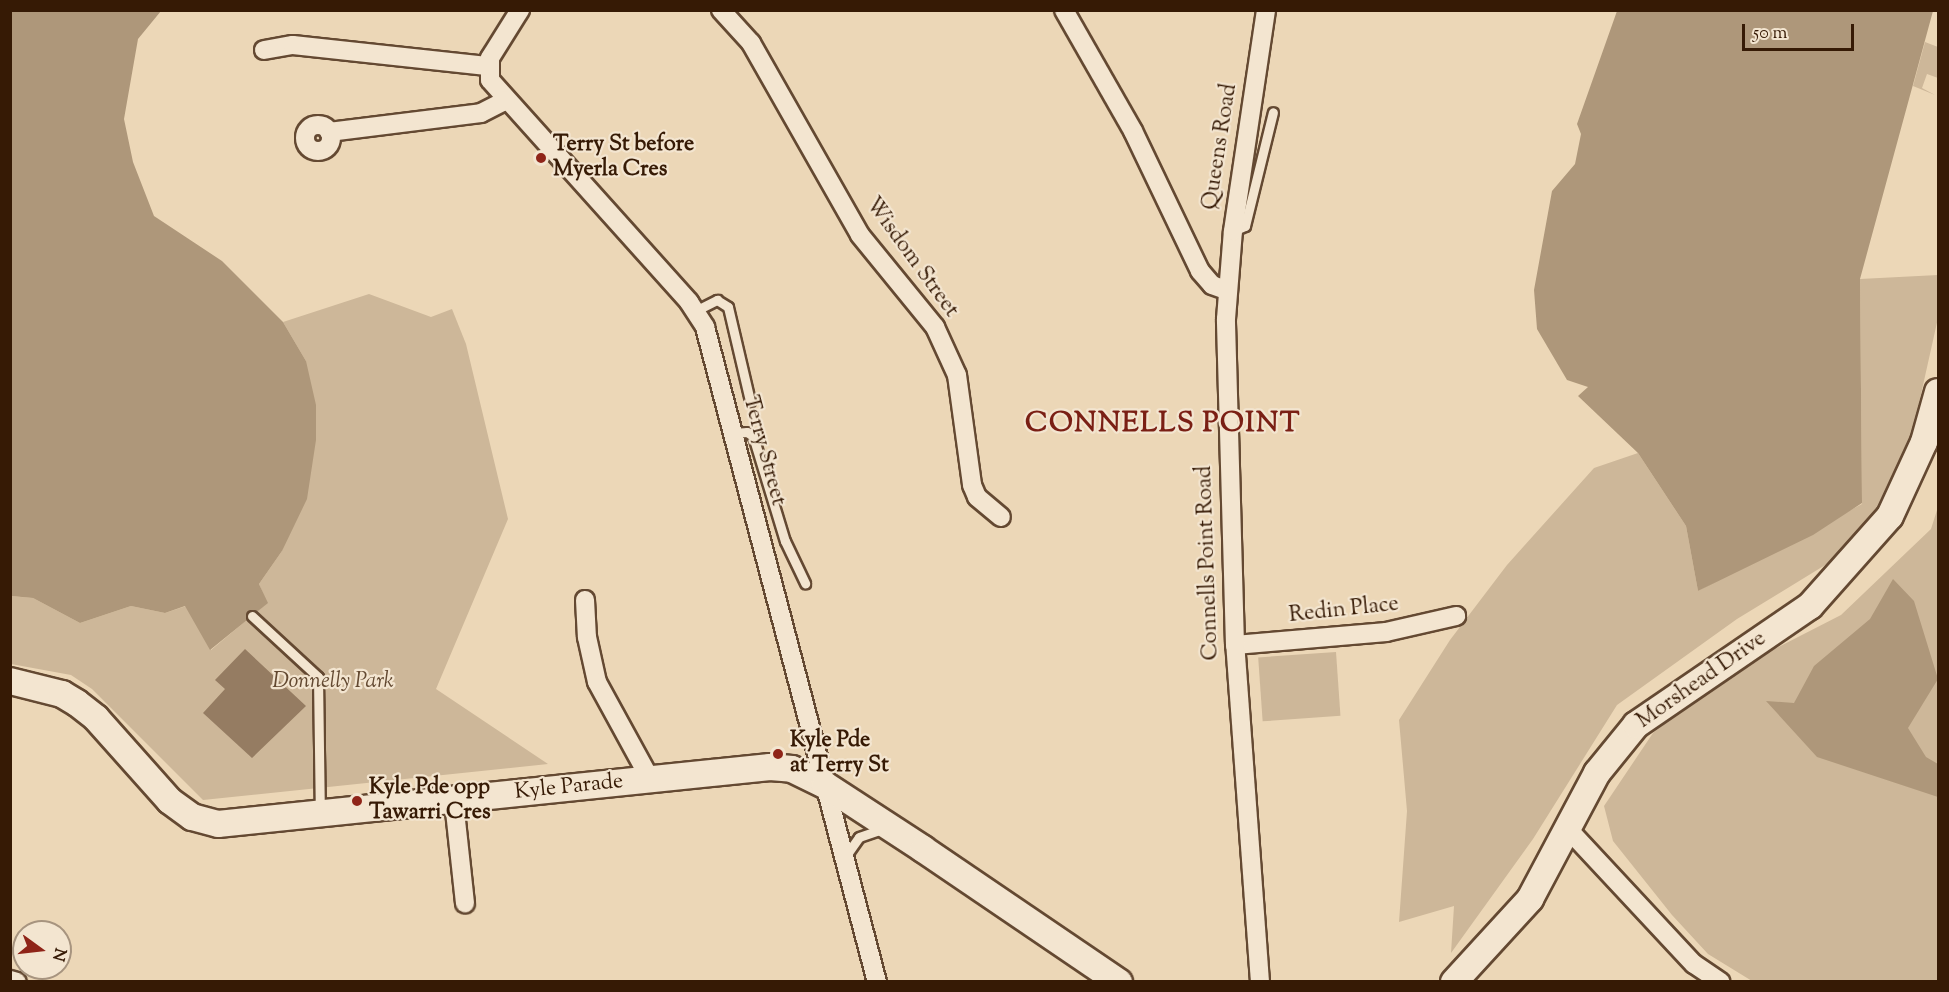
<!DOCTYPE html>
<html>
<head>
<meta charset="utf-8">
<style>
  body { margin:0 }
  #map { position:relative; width:1949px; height:992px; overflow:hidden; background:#ecd7b7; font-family:"Sorts Mill Goudy",serif }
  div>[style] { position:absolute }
  .green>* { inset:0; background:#cdb799; transform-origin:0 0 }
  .water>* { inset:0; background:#ae977a }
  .building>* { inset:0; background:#957c62 }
  .roads { filter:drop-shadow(2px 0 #644932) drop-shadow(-2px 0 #644932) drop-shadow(0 2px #644932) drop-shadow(0 -2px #644932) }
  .lane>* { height:9px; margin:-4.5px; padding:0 4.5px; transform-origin:4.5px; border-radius:4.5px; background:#f3e5d0 }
  .street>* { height:18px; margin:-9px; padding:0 9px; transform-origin:9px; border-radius:9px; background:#f3e5d0 }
  .street>.ring { margin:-9px; padding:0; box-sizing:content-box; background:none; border:18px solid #f3e5d0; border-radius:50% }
  .secondary>* { height:26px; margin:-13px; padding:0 13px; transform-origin:13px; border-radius:13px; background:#f3e5d0 }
  .dots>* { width:16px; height:16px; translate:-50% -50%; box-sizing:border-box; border:3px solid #f3e5d0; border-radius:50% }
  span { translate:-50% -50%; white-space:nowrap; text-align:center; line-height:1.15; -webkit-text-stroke:4.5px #f3e5d0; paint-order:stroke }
  .poi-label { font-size:22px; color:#361a05; font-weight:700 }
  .left { translate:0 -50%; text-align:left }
  .street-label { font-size:22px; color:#361a05 }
  .park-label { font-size:22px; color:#634931; font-style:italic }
  .district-label { font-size:28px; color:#7a1f14; font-weight:700; letter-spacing:1.5px }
  .frame { position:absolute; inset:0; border:12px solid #361a05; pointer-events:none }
  .north { position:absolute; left:12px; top:920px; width:60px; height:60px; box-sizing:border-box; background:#f3e5d0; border:2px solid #a7947f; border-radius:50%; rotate:105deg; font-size:16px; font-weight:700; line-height:24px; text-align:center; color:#361a05 }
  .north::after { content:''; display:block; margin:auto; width:21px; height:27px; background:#8f2418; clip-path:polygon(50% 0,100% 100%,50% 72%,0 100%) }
  .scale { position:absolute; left:1742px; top:24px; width:112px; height:27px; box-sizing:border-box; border:3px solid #361a05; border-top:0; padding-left:8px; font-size:18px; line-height:21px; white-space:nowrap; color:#361a05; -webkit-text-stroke:4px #f3e5d0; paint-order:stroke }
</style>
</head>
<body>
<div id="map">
  <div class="green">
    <div style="clip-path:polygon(1925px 42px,1938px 47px,1938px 78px,1927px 74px,1922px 88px,1935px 95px,1913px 86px)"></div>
    <div style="clip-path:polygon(1938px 275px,1938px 318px,1909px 448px,1881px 516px,1848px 551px,1737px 619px,1617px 705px,1533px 839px,1451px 953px,1454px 906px,1399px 922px,1407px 811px,1399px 720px,1450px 640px,1507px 565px,1594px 468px,1638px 453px,1686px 526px,1698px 591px,1862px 504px,1860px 279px)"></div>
    <div style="clip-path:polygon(369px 294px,431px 317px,452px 309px,466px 344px,508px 519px,436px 689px,548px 764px,203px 800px,92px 689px,71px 675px,11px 664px,10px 596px,33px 598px,80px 623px,131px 606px,165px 613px,186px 606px,211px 650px,267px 603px,259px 584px,282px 551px,306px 361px,283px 322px)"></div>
    <div style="clip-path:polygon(1938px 507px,1938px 981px,1752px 981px,1708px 954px,1672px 915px,1613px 841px,1604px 806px,1653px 733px,1726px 674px,1841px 615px,1931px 529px)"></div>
    <div style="left:1336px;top:652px;width:64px;height:78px;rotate:86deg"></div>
  </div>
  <div class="water">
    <div style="clip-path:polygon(11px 11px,161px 11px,138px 39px,124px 119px,133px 162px,154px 216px,222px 261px,283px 322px,306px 361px,316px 405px,316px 440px,307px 499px,282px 551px,259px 584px,268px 603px,210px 650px,185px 606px,165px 613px,131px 606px,80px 623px,33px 598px,11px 596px)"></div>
    <div style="clip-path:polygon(1617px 11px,1933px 11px,1860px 279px,1862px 503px,1813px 535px,1698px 591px,1686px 526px,1638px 453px,1578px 396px,1588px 387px,1567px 380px,1537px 329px,1534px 290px,1552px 191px,1575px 164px,1581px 134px,1577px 124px)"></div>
    <div style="clip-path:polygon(1893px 579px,1914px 601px,1938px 679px,1908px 728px,1926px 757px,1938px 764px,1938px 797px,1817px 757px,1766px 701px,1794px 703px,1814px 666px,1870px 619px)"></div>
  </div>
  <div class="building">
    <div style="clip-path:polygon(245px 649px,306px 706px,252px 758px,203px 713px,225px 689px,215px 680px)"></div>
  </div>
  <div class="roads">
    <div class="lane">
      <div style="left:1233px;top:231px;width:13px;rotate:-23deg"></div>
      <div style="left:1245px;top:226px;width:117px;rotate:-76.2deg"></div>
      <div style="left:695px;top:311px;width:25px;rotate:-27deg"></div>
      <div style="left:717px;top:300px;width:13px;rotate:32deg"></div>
      <div style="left:728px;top:307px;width:97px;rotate:76.8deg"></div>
      <div style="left:733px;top:433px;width:14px;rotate:-4deg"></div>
      <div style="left:747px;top:432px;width:7px;rotate:34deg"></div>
      <div style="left:753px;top:436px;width:110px;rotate:73.1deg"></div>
      <div style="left:785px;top:541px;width:47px;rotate:64.5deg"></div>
      <div style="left:252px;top:616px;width:90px;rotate:42.7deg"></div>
      <div style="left:318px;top:677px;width:135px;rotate:89.2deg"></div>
      <div style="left:845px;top:857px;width:24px;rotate:-55deg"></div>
      <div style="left:859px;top:837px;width:24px;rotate:-19deg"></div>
    </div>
    <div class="street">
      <div style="left:520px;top:10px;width:57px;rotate:122deg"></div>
      <div style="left:490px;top:58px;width:22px;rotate:90deg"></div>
      <div style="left:490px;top:80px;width:298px;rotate:48.1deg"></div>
      <div style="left:689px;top:302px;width:30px;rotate:57deg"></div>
      <div style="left:705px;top:327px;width:677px;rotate:75.29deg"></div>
      <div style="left:721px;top:10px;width:45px;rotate:47.7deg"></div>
      <div style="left:751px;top:43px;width:221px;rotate:60.4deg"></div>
      <div style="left:860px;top:235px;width:119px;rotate:50.8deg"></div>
      <div style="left:935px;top:327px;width:53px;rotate:65.4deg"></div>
      <div style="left:957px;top:375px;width:111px;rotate:82.2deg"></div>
      <div style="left:972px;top:485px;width:13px;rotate:67deg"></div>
      <div style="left:977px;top:497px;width:31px;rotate:40deg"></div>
      <div style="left:1064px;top:10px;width:139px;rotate:60.3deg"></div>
      <div style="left:1133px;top:131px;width:155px;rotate:64.4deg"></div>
      <div style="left:1200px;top:271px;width:18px;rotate:49deg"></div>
      <div style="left:1212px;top:285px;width:15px;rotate:20deg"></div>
      <div style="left:264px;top:50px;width:29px;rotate:-10deg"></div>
      <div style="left:293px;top:45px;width:195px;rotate:6.2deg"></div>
      <div class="ring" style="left:305px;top:125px;width:8px;height:8px"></div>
      <div style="left:329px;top:132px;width:153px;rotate:-7.1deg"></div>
      <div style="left:481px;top:113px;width:28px;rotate:-27deg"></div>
      <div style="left:585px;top:600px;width:37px;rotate:87deg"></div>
      <div style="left:587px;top:637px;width:46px;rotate:77.5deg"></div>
      <div style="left:597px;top:682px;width:111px;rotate:61.3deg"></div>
      <div style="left:1235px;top:645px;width:152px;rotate:-4.9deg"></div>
      <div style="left:1386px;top:632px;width:72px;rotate:-12.9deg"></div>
      <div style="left:454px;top:802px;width:102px;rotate:83.8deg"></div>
      <div style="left:1567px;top:828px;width:186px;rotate:47deg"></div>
      <div style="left:1694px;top:964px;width:32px;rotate:34deg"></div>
      <div style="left:10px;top:980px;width:7px;rotate:16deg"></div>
      <div style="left:1260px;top:982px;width:338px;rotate:-94.2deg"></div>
      <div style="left:1235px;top:645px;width:326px;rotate:-91.6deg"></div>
      <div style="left:1226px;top:319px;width:88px;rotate:-85.5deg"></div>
      <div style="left:1233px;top:231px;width:223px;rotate:-81.5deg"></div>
    </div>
    <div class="secondary">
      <div style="left:10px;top:681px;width:54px;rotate:14deg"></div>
      <div style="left:62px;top:694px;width:17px;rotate:31deg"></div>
      <div style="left:77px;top:703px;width:24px;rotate:38deg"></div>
      <div style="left:96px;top:718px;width:111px;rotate:48.3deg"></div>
      <div style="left:170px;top:801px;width:27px;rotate:36deg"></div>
      <div style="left:192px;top:817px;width:27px;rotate:15deg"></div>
      <div style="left:218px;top:824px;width:555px;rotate:-5.9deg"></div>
      <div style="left:770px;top:767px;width:22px;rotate:5deg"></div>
      <div style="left:792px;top:769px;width:37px;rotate:26deg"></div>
      <div style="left:825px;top:785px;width:117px;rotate:33.1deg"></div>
      <div style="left:923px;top:849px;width:237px;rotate:34.2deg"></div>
      <div style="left:1454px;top:982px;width:113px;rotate:-47.5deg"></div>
      <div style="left:1530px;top:899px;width:143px;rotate:-62deg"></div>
      <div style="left:1597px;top:773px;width:62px;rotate:-50.9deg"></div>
      <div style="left:1636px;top:725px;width:211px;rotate:-34.4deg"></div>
      <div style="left:1810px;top:606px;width:120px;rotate:-48.4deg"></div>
      <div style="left:1890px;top:516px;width:81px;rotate:-65.3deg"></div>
      <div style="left:1924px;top:442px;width:52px;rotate:-74.4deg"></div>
    </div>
  </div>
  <div class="dots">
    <div style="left:541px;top:158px;background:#8f2418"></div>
    <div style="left:778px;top:754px;background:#8f2418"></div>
    <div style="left:357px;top:801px;background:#8f2418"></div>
  </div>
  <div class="poi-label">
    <span class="left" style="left:553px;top:158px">Terry St before<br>Myerla Cres</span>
    <span class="left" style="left:790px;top:754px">Kyle Pde<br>at Terry St</span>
    <span class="left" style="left:369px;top:801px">Kyle Pde opp<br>Tawarri Cres</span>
  </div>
  <div class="street-label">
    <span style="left:1221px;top:147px;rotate:-81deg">Queens Road</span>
    <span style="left:911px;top:258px;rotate:54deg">Wisdom Street</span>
    <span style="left:763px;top:451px;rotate:75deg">Terry Street</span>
    <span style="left:1209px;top:563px;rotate:-92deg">Connells Point Road</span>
    <span style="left:1344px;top:611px;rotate:-6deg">Redin Place</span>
    <span style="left:1702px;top:681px;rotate:-35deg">Morshead Drive</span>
    <span style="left:569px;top:788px;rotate:-6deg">Kyle Parade</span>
  </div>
  <div class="park-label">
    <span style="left:333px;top:683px">Donnelly Park</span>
  </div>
  <div class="district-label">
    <span style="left:1163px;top:424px">CONNELLS POINT</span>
  </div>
  <div class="frame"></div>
  <div class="north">N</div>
  <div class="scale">50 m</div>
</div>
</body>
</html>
